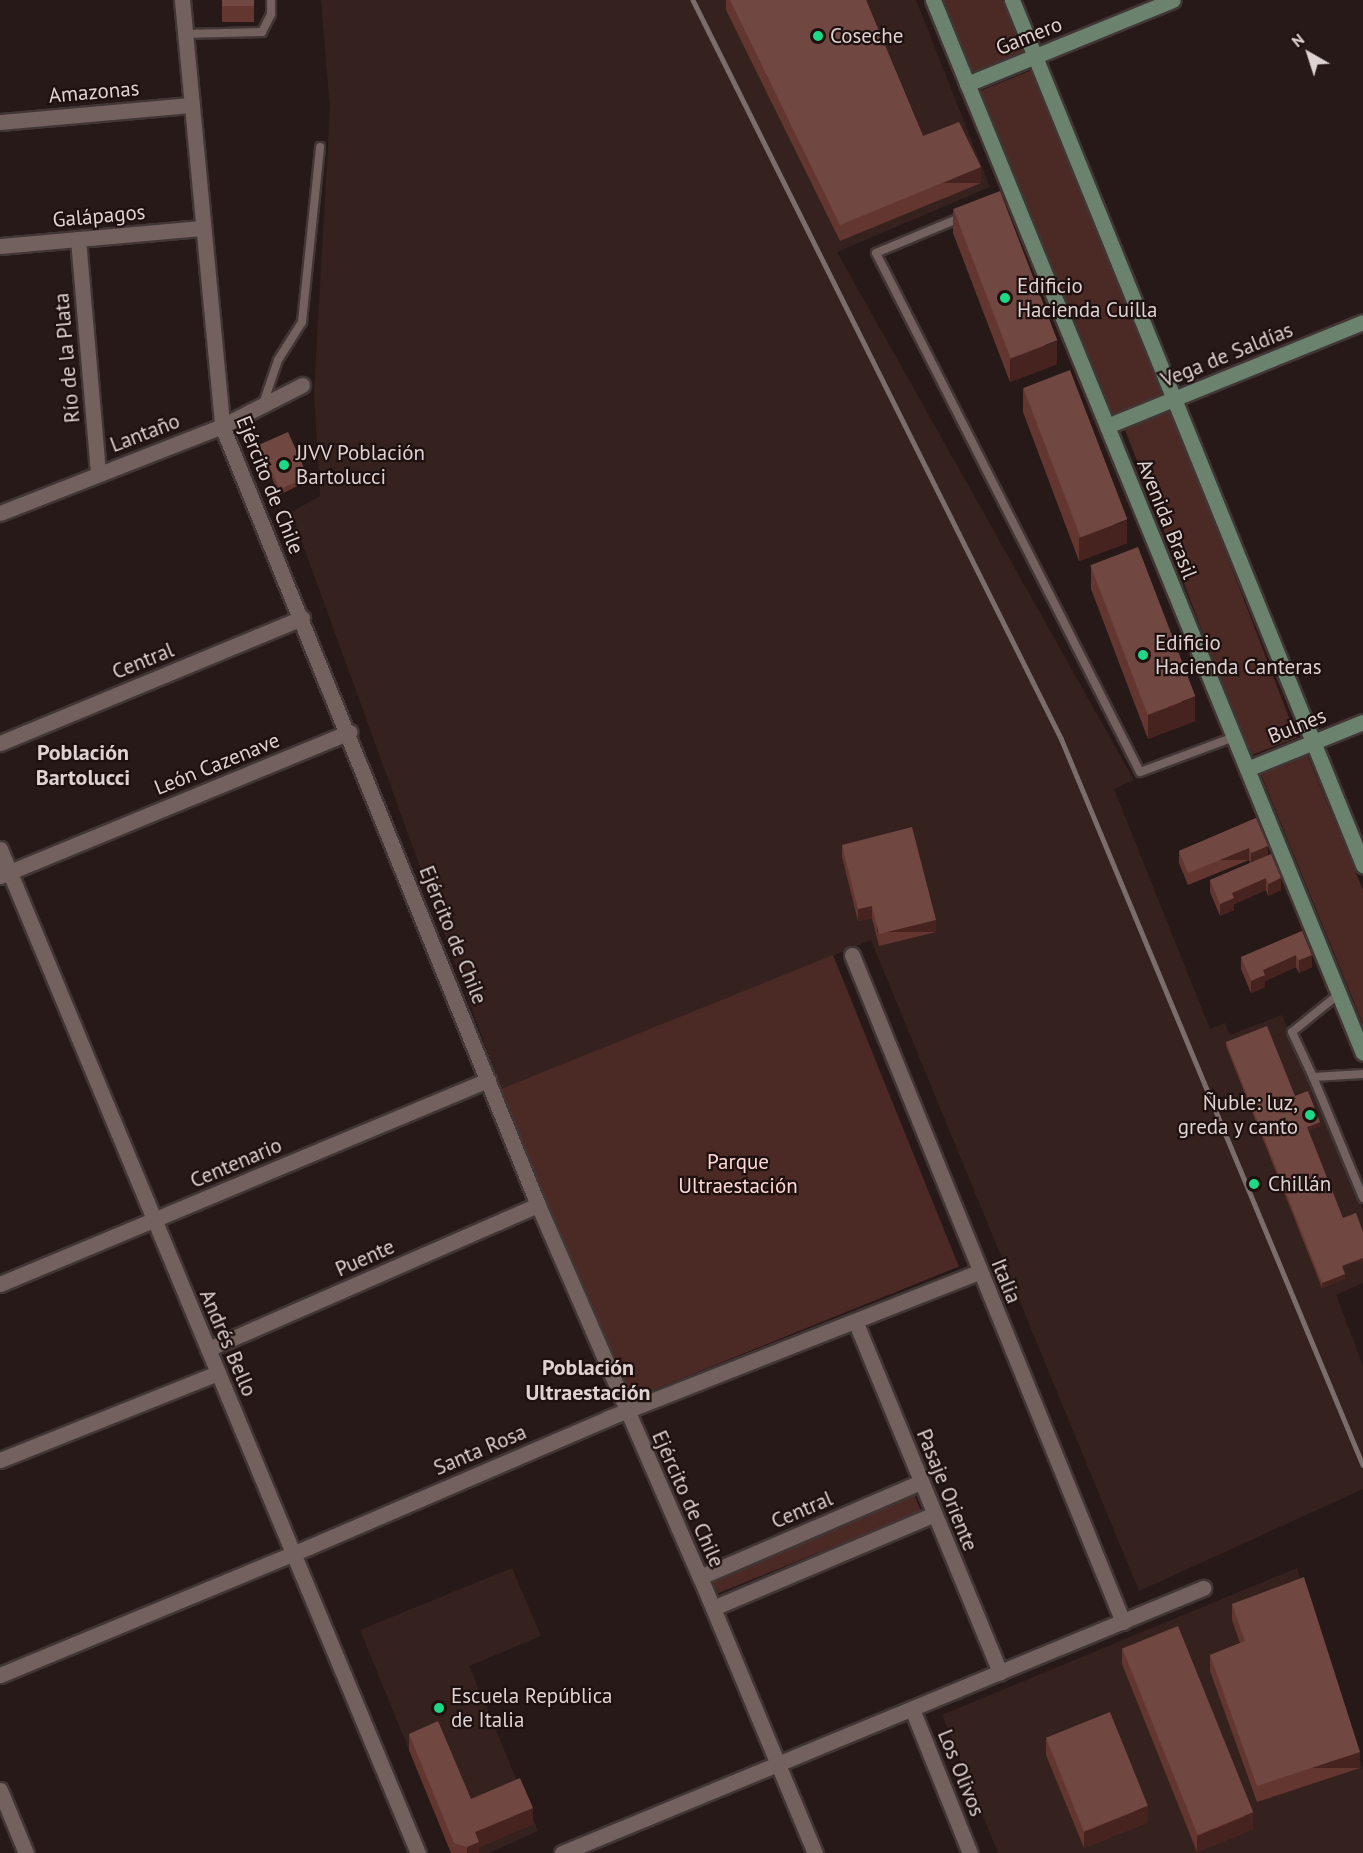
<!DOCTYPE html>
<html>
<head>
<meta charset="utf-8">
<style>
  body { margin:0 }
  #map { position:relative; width:1363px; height:1853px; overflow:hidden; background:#271917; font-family:"PT Sans",sans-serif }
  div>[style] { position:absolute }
  .built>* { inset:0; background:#35221f }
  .green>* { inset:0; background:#4b2a26; transform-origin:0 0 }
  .roads { filter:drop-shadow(2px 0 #413635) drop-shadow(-2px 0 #413635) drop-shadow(0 2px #413635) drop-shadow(0 -2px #413635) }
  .lane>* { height:8px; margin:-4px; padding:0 4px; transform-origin:4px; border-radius:4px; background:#72615e }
  .street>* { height:15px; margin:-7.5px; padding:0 7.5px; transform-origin:7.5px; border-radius:7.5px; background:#72615e }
  .secondary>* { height:15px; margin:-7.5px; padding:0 7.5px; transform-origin:7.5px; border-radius:7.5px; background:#6b836e }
  .rail>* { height:4.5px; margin:-2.25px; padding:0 2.25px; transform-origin:2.25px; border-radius:2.25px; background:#7a6d6c }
  .wall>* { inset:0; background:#643630; transform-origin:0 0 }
  .shaded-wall>* { inset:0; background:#46231f; transform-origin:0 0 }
  .building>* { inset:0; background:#714742; transform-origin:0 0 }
  .dots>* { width:16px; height:16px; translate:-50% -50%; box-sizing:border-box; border:3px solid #1d100e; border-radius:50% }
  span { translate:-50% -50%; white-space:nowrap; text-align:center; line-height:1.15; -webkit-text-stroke:4.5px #1d100e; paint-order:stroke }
  .poi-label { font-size:21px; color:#ded3d2 }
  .left { translate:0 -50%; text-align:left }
  .right { translate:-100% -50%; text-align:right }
  .street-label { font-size:21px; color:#ded3d2 }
  .park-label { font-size:21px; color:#fed9d4 }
  .neighbourhood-label { font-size:22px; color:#ded3d2; font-weight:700 }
  .north { position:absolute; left:1279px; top:24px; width:60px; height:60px; -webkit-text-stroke:4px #1d100e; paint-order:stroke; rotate:321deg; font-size:16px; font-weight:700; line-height:24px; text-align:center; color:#ded3d2 }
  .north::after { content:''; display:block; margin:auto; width:21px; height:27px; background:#ded3d2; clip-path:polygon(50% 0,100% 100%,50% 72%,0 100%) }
</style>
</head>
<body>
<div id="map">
  <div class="built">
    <div style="clip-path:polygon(321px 0,916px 0,990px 187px,837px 252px,1134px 780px,1114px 789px,1210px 1029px,1225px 1023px,1230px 1035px,1282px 1015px,1363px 1208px,1363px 1283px,1336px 1295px,1363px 1366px,1363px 1489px,1139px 1591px,871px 940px,502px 1092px,291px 512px,320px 496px,314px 393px,330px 109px)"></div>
    <div style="clip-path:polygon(512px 1568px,541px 1636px,469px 1666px,538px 1831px,489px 1853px,451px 1853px,360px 1630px)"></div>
    <div style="clip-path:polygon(1297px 1568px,1363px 1769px,1363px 1853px,998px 1853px,942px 1715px)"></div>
  </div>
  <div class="green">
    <div style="clip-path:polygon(942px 0,1002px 0,1024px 52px,971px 74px)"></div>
    <div style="left:1032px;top:70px;width:352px;height:58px;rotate:68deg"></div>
    <div style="left:1171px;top:410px;width:351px;height:50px;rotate:69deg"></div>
    <div style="clip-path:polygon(1306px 752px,1363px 890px,1363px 1024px,1260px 772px)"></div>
    <div style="left:833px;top:955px;width:336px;height:358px;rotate:68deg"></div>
    <div style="left:912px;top:1489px;width:24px;height:219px;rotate:68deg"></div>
  </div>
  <div class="roads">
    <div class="lane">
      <div style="left:185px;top:34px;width:77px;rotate:-1.5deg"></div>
      <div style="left:262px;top:32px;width:20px;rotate:-63deg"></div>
      <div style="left:271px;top:14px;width:14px;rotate:-90deg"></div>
      <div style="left:962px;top:217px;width:93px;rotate:157.3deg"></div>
      <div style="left:876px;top:253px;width:582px;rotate:63.04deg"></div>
      <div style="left:1140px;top:772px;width:100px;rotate:-20.4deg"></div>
      <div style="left:263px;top:404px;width:46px;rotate:-71.2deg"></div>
      <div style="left:278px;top:360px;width:45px;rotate:-57.7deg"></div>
      <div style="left:302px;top:322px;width:176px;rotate:-84.1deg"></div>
      <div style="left:1339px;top:994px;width:60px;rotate:141deg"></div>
      <div style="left:1292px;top:1032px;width:50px;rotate:65deg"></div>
      <div style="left:1313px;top:1077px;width:50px;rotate:-3.4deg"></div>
      <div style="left:1313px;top:1077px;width:131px;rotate:67.5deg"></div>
    </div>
    <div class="street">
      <div style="left:182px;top:0;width:428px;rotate:84.6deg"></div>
      <div style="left:222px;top:426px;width:841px;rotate:67.92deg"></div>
      <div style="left:538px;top:1205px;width:406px;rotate:66.5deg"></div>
      <div style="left:700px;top:1577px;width:299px;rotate:67.4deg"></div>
      <div style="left:0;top:122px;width:192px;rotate:-5.1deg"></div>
      <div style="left:78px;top:239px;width:236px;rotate:85.1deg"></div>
      <div style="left:0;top:246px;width:203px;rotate:-5.1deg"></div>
      <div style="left:0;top:513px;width:238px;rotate:-21.4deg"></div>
      <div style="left:222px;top:426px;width:90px;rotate:-27.1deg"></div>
      <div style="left:0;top:743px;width:327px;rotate:-22.5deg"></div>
      <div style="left:0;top:849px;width:1088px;rotate:67.4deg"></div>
      <div style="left:0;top:876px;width:378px;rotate:-22.4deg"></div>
      <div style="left:852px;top:955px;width:720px;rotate:67.89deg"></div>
      <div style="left:0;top:1284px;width:529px;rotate:-22.69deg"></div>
      <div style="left:856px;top:1323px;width:378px;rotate:67.6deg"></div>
      <div style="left:208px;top:1349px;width:360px;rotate:-23.6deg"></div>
      <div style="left:0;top:1460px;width:235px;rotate:-21.8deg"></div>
      <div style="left:700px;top:1577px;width:241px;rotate:-23.3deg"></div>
      <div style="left:713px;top:1608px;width:240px;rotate:-23deg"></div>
      <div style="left:0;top:1675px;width:334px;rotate:-22.5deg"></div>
      <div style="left:309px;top:1547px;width:326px;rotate:-23.3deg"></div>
      <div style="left:608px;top:1418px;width:399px;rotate:-21.5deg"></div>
      <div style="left:912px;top:1709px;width:155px;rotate:68.1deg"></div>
      <div style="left:0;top:1790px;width:68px;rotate:67.6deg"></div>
      <div style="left:562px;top:1853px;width:694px;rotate:-22.46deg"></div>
    </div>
    <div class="secondary">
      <div style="left:933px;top:0;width:1137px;rotate:67.79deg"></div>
      <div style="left:1012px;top:0;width:934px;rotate:67.91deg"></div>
      <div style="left:967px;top:84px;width:222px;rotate:-22.2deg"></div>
      <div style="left:1107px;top:426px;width:276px;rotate:-22.1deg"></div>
      <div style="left:1247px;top:769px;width:125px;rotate:-22.1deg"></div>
    </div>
  </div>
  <div class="rail">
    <div style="left:693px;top:0;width:825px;rotate:63.5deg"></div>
    <div style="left:1061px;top:738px;width:787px;rotate:67.44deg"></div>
  </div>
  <div class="wall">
    <div style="left:222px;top:0;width:32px;height:22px"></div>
    <div style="clip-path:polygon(726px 0,866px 0,923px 136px,981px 183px,840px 241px,726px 10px)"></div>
    <div style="clip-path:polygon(953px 209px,1057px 364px,1010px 382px,953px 233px)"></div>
    <div style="clip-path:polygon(1023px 388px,1127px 543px,1079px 561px,1023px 412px)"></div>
    <div style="clip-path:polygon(260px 445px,308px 481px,279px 495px,260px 449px)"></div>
    <div style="clip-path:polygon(1091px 566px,1195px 721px,1148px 739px,1091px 589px)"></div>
    <div style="clip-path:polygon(1256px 818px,1268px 855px,1281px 890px,1268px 896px,1266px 890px,1234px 904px,1234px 910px,1220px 916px,1210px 892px,1210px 880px,1250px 863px,1249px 860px,1188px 885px,1179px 863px,1179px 851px)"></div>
    <div style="clip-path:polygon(842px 845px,936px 932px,879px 946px,872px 918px,858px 921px,842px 857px)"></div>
    <div style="clip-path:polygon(1302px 931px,1312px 967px,1299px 973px,1296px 967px,1265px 981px,1265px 987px,1251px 993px,1241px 969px,1241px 957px)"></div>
    <div style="clip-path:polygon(1226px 1042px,1295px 1096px,1320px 1126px,1308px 1130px,1345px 1278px,1322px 1288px,1226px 1046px)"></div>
    <div style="clip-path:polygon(1232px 1604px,1360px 1768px,1257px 1802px,1210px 1671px,1210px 1655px,1240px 1643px,1232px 1620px)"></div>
    <div style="clip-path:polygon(1122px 1648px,1253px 1829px,1197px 1852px,1122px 1664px)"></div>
    <div style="clip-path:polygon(409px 1734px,471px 1799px,533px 1824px,479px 1847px,479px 1853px,451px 1853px,409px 1750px)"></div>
    <div style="clip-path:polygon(1046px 1739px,1148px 1822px,1084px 1848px,1046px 1755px)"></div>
  </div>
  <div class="shaded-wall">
    <div style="left:981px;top:167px;width:16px;height:152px;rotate:90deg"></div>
    <div style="clip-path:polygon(1057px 341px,1057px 364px,1010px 382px,1010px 359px)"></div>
    <div style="left:308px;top:477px;width:4px;height:32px;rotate:90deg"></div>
    <div style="clip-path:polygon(1127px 520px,1127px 543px,1079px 561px,1079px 538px)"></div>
    <div style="clip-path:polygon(1195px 697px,1195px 721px,1148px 739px,1148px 715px)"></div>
    <div style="clip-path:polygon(1268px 846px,1268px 858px,1251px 865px,1251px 853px)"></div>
    <div style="left:1249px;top:848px;width:12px;height:66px;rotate:90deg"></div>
    <div style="clip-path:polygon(1266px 878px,1266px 890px,1234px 904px,1234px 910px,1220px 916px,1220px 904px,1232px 893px)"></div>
    <div style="clip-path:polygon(1281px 878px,1281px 890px,1268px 896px,1268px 884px)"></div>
    <div style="clip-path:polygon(872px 906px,872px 918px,858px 921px,858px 909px)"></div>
    <div style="left:936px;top:920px;width:12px;height:59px;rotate:90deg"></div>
    <div style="clip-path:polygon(1296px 955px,1296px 967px,1265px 981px,1265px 987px,1251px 993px,1251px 981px,1263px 970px)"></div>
    <div style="clip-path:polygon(1312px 955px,1312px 967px,1299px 973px,1299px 960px)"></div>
    <div style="clip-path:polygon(1320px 1122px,1320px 1126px,1307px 1131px,1307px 1127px)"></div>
    <div style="left:1363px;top:1258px;width:4px;height:22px;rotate:90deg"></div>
    <div style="clip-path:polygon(1345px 1274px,1345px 1278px,1322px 1288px,1322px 1283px)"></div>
    <div style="left:1360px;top:1752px;width:16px;height:108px;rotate:90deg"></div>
    <div style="clip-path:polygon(1148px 1806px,1148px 1822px,1084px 1848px,1084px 1832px)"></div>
    <div style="clip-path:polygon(533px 1808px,533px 1824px,479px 1847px,479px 1853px,467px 1853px,467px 1847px,475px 1832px)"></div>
    <div style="clip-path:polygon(1253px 1813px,1253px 1829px,1197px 1852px,1197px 1836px)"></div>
  </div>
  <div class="building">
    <div style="left:222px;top:0;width:32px;height:6px"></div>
    <div style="clip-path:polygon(730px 0,866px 0,923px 136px,959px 122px,981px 167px,840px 225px)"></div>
    <div style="left:1000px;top:191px;width:160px;height:50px;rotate:69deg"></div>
    <div style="left:1070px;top:370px;width:160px;height:50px;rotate:69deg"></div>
    <div style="left:288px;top:432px;width:49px;height:31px;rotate:66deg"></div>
    <div style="left:1138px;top:547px;width:160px;height:51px;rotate:69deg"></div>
    <div style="clip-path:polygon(1256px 818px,1268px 846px,1251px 853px,1249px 848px,1188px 873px,1179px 851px)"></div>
    <div style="clip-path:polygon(912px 827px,936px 920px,879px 934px,872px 906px,858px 909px,842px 845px)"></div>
    <div style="clip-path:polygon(1271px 854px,1281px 878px,1268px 884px,1266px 878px,1232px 893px,1234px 898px,1220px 904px,1210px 880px)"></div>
    <div style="clip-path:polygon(1302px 931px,1312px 955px,1299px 960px,1296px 955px,1263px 970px,1265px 975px,1251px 981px,1241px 957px)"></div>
    <div style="clip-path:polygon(1267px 1026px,1295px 1096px,1308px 1091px,1320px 1122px,1307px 1127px,1343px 1218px,1356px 1213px,1363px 1232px,1363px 1258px,1342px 1266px,1345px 1274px,1322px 1283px,1226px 1042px)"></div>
    <div style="clip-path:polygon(1304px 1577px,1360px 1752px,1257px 1786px,1210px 1655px,1245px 1641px,1232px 1604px)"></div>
    <div style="left:1178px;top:1626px;width:201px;height:60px;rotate:68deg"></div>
    <div style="left:1110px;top:1712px;width:101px;height:69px;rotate:68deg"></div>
    <div style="clip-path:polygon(438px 1721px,471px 1799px,520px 1778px,533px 1808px,475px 1832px,479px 1842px,467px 1847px,454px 1843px,409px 1734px)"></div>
  </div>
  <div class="dots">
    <div style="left:818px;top:36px;background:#1cd988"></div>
    <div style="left:1005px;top:298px;background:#1cd988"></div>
    <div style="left:284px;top:465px;background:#1cd988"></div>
    <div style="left:1143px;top:655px;background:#1cd988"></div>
    <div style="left:1310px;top:1115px;background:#1cd988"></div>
    <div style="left:1254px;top:1184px;background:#1cd988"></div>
    <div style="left:439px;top:1708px;background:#1cd988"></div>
  </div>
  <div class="poi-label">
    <span class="left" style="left:830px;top:36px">Coseche</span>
    <span class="left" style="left:1017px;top:298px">Edificio<br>Hacienda Cuilla</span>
    <span class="left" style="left:296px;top:465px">JJVV Población<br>Bartolucci</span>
    <span class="left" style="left:1155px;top:655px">Edificio<br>Hacienda Canteras</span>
    <span class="right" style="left:1298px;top:1115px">Ñuble: luz,<br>greda y canto</span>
    <span class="left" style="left:1268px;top:1184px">Chillán</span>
    <span class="left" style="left:451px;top:1708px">Escuela República<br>de Italia</span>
  </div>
  <div class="street-label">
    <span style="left:1029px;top:36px;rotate:-22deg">Gamero</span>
    <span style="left:94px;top:92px;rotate:-5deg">Amazonas</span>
    <span style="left:99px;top:216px;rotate:-5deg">Galápagos</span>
    <span style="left:1227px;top:355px;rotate:-22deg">Vega de Saldías</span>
    <span style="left:67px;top:358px;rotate:-95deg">Río de la Plata</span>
    <span style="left:145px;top:433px;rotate:-21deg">Lantaño</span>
    <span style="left:270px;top:485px;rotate:68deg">Ejército de Chile</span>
    <span style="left:1167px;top:519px;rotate:68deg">Avenida Brasil</span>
    <span style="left:143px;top:661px;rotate:-22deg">Central</span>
    <span style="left:1297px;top:726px;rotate:-22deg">Bulnes</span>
    <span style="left:217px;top:764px;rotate:-22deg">León Cazenave</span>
    <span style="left:453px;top:935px;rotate:68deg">Ejército de Chile</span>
    <span style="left:236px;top:1163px;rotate:-23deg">Centenario</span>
    <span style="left:365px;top:1258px;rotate:-24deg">Puente</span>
    <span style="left:1006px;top:1281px;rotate:68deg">Italia</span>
    <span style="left:228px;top:1343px;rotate:67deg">Andrés Bello</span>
    <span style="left:480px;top:1450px;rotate:-23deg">Santa Rosa</span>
    <span style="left:947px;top:1490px;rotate:68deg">Pasaje Oriente</span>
    <span style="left:688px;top:1499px;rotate:66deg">Ejército de Chile</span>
    <span style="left:802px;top:1510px;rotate:-23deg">Central</span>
    <span style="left:961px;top:1773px;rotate:68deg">Los Olivos</span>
  </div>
  <div class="park-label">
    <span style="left:738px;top:1174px">Parque<br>Ultraestación</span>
  </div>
  <div class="neighbourhood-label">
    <span style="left:83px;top:765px">Población<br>Bartolucci</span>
    <span style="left:588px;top:1380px">Población<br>Ultraestación</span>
  </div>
  <div class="north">N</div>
</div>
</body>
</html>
